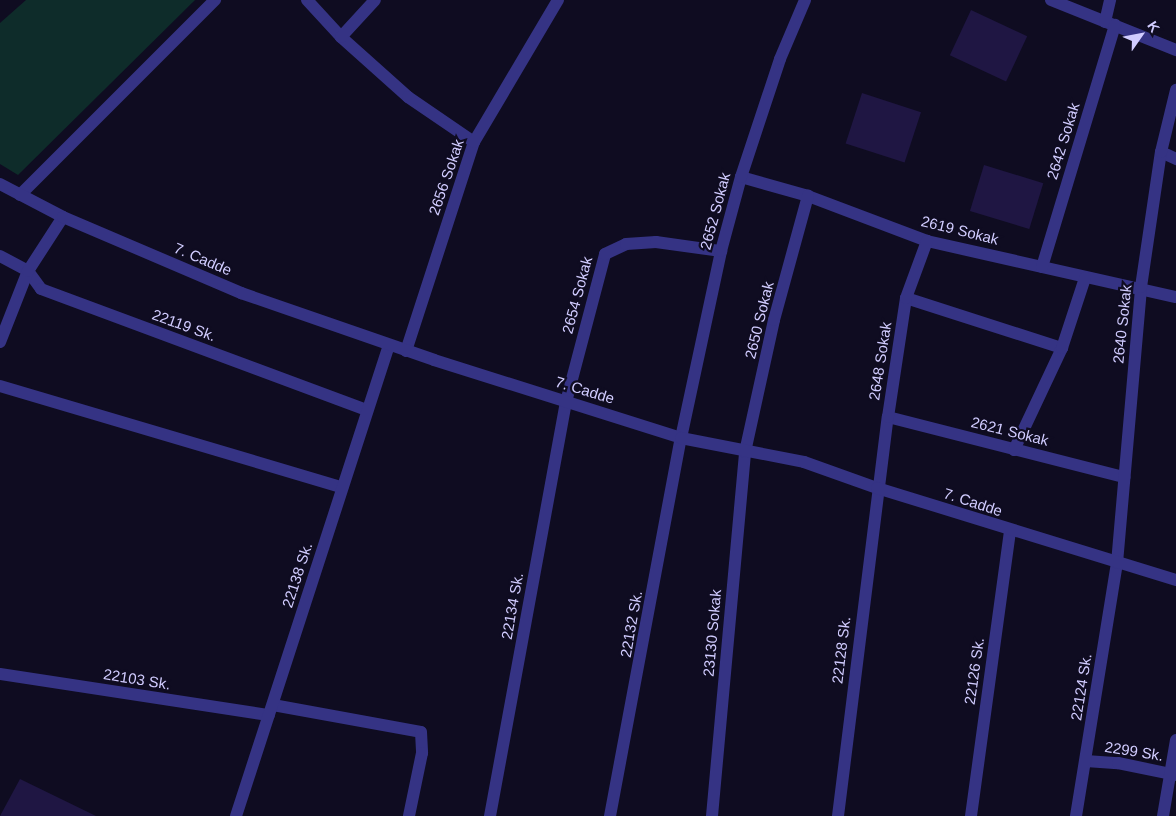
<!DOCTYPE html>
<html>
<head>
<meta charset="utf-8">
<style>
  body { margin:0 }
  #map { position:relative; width:1176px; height:816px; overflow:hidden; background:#0f0c21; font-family:Arial,sans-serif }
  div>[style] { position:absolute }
  .green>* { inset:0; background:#0e2c2a }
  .building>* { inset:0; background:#1f1643; transform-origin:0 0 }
  .minor>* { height:12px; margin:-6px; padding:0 6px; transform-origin:6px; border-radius:6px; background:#353384 }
  .tertiary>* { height:12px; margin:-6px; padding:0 6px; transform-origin:6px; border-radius:6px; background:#353384 }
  span { translate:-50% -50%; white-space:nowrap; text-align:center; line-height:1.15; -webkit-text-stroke:4.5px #0f0c21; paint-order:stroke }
  .street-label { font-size:15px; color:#d1ccff }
  .north { position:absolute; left:1116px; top:10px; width:50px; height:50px; -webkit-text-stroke:4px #0f0c21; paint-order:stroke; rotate:57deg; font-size:14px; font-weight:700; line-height:20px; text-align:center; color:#d1ccff }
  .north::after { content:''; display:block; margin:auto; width:18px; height:22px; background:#d1ccff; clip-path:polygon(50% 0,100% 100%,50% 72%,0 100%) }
</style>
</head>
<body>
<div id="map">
  <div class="green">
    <div style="clip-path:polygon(26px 0,195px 0,18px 175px,0 164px,0 23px)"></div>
  </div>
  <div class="building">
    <div style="left:971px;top:10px;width:62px;height:50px;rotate:25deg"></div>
    <div style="left:862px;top:93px;width:62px;height:53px;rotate:18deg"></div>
    <div style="left:984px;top:165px;width:62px;height:48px;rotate:17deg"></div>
    <div style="clip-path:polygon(20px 779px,96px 816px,0 816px)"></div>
  </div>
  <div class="minor">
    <div style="left:307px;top:0;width:50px;rotate:47.4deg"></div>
    <div style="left:341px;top:37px;width:90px;rotate:41.8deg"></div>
    <div style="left:408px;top:97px;width:80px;rotate:34.3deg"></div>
    <div style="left:1051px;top:0;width:135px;rotate:21.8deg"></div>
    <div style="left:1105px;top:22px;width:23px;rotate:-77deg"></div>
    <div style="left:341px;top:37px;width:50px;rotate:-47.4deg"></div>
    <div style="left:1161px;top:152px;width:17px;rotate:25deg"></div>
    <div style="left:741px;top:177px;width:70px;rotate:15.8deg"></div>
    <div style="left:808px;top:196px;width:127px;rotate:20.7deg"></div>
    <div style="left:927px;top:241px;width:255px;rotate:12.7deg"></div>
    <div style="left:20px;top:195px;width:276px;rotate:-45deg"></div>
    <div style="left:0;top:256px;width:32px;rotate:28deg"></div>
    <div style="left:28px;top:271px;width:22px;rotate:54deg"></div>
    <div style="left:41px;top:289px;width:347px;rotate:20.4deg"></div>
    <div style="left:1042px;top:267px;width:253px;rotate:-73.2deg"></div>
    <div style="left:906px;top:298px;width:164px;rotate:17.8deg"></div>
    <div style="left:0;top:342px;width:76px;rotate:-68.5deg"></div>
    <div style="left:28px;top:271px;width:64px;rotate:-57.1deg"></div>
    <div style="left:406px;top:351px;width:220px;rotate:-72deg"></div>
    <div style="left:474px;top:142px;width:165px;rotate:-59.4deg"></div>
    <div style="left:0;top:386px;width:357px;rotate:16.5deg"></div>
    <div style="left:888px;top:417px;width:244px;rotate:14.3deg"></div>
    <div style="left:1014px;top:450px;width:113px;rotate:-64.8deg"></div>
    <div style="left:1062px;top:348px;width:74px;rotate:-71.8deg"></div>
    <div style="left:0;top:674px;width:272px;rotate:8.7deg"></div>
    <div style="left:273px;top:705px;width:150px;rotate:10.3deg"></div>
    <div style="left:421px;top:732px;width:21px;rotate:87deg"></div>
    <div style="left:422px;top:753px;width:64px;rotate:101.7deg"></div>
    <div style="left:1086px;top:761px;width:32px;rotate:4deg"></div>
    <div style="left:1118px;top:763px;width:59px;rotate:11.7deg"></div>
    <div style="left:236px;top:816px;width:495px;rotate:-72deg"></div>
    <div style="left:490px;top:816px;width:421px;rotate:-79.6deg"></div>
    <div style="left:566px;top:402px;width:153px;rotate:-75.2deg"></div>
    <div style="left:605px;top:254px;width:23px;rotate:-25deg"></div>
    <div style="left:626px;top:244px;width:30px;rotate:-4deg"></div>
    <div style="left:656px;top:242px;width:66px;rotate:7.9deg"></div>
    <div style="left:610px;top:816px;width:385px;rotate:-79.4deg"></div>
    <div style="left:681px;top:438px;width:191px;rotate:-77.9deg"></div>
    <div style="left:721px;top:251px;width:77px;rotate:-74.9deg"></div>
    <div style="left:741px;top:177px;width:124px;rotate:-71.7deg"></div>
    <div style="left:780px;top:59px;width:64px;rotate:-67deg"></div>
    <div style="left:712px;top:816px;width:365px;rotate:-84.8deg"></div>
    <div style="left:745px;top:452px;width:135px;rotate:-77.6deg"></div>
    <div style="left:774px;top:320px;width:129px;rotate:-74.7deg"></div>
    <div style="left:838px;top:816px;width:402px;rotate:-82.9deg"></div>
    <div style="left:888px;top:417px;width:120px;rotate:-81.4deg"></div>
    <div style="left:906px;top:298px;width:61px;rotate:-69.8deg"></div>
    <div style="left:971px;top:816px;width:289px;rotate:-82.2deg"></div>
    <div style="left:1076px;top:816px;width:256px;rotate:-80.8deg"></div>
    <div style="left:1117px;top:563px;width:277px;rotate:-85deg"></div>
    <div style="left:1141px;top:287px;width:136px;rotate:-81.6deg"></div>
    <div style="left:1161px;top:152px;width:64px;rotate:-76.4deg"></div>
    <div style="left:1163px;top:816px;width:77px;rotate:-80.3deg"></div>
  </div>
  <div class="tertiary">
    <div style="left:0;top:184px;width:71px;rotate:27.6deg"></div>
    <div style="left:63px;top:217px;width:194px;rotate:23.1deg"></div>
    <div style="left:241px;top:293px;width:204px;rotate:19.1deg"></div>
    <div style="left:434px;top:360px;width:259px;rotate:17.5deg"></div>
    <div style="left:681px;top:438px;width:125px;rotate:11deg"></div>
    <div style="left:804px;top:462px;width:77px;rotate:19.6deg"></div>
    <div style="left:877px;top:488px;width:313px;rotate:17.1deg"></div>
  </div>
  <div class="street-label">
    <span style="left:1063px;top:141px;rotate:-73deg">2642 Sokak</span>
    <span style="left:446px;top:177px;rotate:-71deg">2656 Sokak</span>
    <span style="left:715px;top:211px;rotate:-75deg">2652 Sokak</span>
    <span style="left:960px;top:230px;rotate:14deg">2619 Sokak</span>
    <span style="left:203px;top:259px;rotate:23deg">7. Cadde</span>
    <span style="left:577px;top:295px;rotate:-75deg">2654 Sokak</span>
    <span style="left:759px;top:320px;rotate:-76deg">2650 Sokak</span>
    <span style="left:1122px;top:324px;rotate:-84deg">2640 Sokak</span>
    <span style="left:184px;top:325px;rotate:20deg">22119 Sk.</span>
    <span style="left:880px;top:361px;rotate:-81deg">2648 Sokak</span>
    <span style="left:585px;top:390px;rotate:17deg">7. Cadde</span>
    <span style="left:1010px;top:431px;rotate:14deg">2621 Sokak</span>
    <span style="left:973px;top:502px;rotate:18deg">7. Cadde</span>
    <span style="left:297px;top:575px;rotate:-72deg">22138 Sk.</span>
    <span style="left:512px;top:606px;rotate:-80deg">22134 Sk.</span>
    <span style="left:631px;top:624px;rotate:-80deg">22132 Sk.</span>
    <span style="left:712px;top:633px;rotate:-85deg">23130 Sokak</span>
    <span style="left:841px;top:650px;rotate:-83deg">22128 Sk.</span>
    <span style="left:974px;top:671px;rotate:-82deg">22126 Sk.</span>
    <span style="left:137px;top:679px;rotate:9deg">22103 Sk.</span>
    <span style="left:1081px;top:687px;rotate:-81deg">22124 Sk.</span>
    <span style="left:1134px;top:751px;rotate:9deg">2299 Sk.</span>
  </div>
  <div class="north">K</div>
</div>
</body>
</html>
